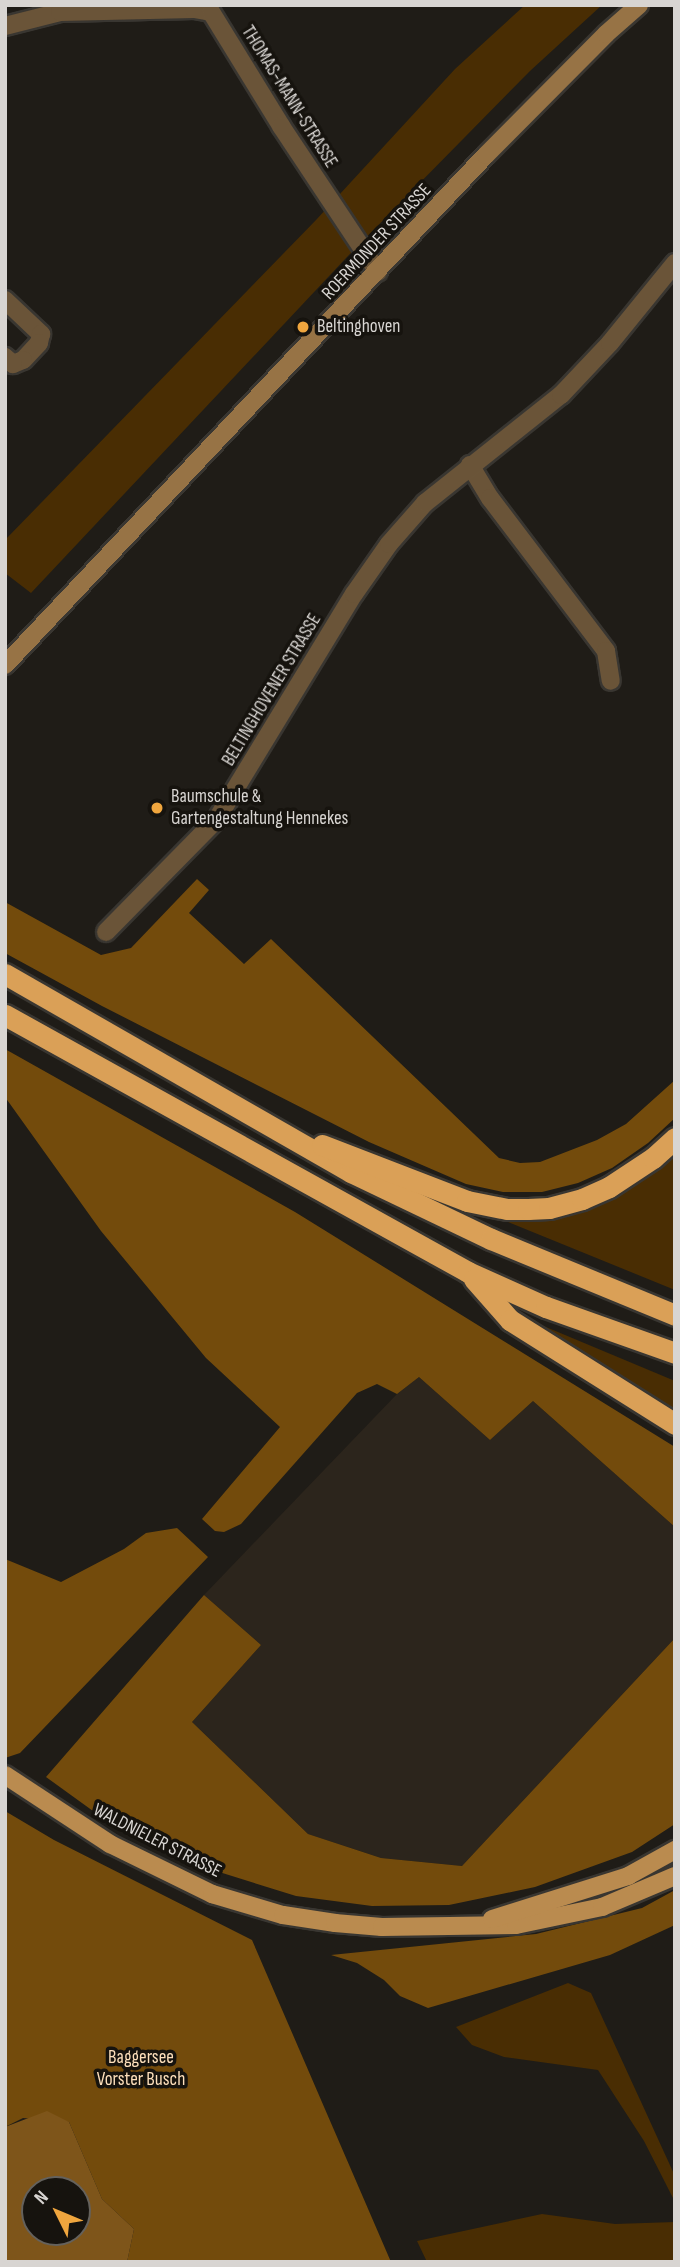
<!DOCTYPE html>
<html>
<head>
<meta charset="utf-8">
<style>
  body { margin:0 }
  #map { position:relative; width:680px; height:2267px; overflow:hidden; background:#1f1c17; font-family:"Sofia Sans Condensed",sans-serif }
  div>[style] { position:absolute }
  .built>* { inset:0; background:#2c251c }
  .green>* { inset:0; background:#492d03 }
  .forest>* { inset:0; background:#734b0c }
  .water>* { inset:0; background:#7e551a }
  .roads { filter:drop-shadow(2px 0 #393631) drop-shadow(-2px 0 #393631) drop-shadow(0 2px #393631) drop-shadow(0 -2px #393631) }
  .street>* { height:18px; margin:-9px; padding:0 9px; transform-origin:9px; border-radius:9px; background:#6a5438 }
  .secondary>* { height:18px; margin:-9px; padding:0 9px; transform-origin:9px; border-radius:9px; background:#977345 }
  .primary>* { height:18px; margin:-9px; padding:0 9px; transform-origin:9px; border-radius:9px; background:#ba8b4f }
  .highway>* { height:21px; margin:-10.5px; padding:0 10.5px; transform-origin:10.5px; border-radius:10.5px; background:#daa057 }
  .dots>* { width:19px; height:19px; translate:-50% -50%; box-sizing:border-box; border:4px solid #16130e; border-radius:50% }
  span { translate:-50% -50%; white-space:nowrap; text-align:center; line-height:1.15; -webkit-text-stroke:7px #16130e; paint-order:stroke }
  .street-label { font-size:19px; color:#d8d5d2 }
  .poi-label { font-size:19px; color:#d8d5d2 }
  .left { translate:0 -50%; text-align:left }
  .park-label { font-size:19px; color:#fddfbb }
  .frame { position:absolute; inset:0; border:7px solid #d8d5d2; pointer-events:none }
  .north { position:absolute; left:21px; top:2176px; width:70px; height:70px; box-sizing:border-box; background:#16130e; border:2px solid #64615c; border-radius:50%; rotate:313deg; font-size:19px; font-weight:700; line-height:28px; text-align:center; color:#d8d5d2 }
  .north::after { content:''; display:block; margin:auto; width:24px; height:32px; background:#f0a63e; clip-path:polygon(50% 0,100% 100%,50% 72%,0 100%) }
</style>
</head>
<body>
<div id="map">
  <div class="built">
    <div style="clip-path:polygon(419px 1377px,490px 1440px,533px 1401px,675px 1527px,675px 1638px,462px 1866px,381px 1858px,308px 1834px,192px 1722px,261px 1645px,204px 1595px,397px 1394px)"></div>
  </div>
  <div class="green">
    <div style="clip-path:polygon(525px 5px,602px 5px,530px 71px,347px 257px,31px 593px,5px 573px,5px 540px,316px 220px,455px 69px)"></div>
    <div style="clip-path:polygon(675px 1150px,675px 1290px,491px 1215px,562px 1213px)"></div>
    <div style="clip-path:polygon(522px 1317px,675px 1381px,675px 1417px)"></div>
    <div style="clip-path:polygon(675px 1857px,675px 1868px,597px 1900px,594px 1898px,596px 1894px)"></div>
    <div style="clip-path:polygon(568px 1983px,591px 1993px,675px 2176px,675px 2202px,644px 2141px,598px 2070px,504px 2057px,472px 2045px,456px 2027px)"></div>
    <div style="clip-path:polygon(542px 2214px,615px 2224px,675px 2222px,675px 2262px,427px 2262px,417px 2241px)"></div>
  </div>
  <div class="forest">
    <div style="clip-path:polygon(197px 879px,209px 890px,189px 913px,244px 964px,271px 939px,499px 1158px,520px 1163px,540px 1162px,597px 1140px,626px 1124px,675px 1080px,675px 1118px,648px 1143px,612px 1168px,578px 1183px,542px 1192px,503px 1192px,466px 1184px,369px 1142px,102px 1006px,5px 953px,5px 902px,101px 955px,131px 948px)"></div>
    <div style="clip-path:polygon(5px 1049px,295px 1212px,675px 1447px,675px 1527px,533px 1401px,490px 1440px,419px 1377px,397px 1394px,377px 1384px,357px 1393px,241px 1524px,224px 1532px,215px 1531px,202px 1519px,280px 1427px,206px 1358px,101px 1231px,5px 1097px)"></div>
    <div style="clip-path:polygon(177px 1528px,208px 1557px,20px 1753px,5px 1758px,5px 1559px,61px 1582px,124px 1549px,146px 1533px)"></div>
    <div style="clip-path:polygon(204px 1595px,261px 1645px,192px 1722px,308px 1834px,381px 1858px,462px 1866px,675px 1638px,675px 1824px,632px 1852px,535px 1887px,449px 1905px,372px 1906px,296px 1896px,200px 1866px,111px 1824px,46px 1777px)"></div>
    <div style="clip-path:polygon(5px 1811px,54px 1840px,252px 1940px,391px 2262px,127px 2262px,134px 2229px,102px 2199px,69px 2122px,23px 2118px,5px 2127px)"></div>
    <div style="clip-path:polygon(675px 1890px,675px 1925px,610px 1955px,428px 2008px,400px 1996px,384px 1980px,357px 1963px,331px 1955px,536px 1934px,642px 1908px)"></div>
  </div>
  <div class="water">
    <div style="clip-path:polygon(evenodd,47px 2111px,69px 2122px,102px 2199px,134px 2229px,127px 2262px,5px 2262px,5px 2127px,47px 2111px,35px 2190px,77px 2190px,77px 2232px,35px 2232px,35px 2190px)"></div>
  </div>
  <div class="roads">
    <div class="street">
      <div style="left:5px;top:26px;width:57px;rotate:-14.3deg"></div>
      <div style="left:60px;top:12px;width:134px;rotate:-1.3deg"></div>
      <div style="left:194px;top:9px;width:17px;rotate:10deg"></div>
      <div style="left:211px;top:12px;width:134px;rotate:58.4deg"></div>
      <div style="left:281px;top:126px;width:175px;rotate:56.4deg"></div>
      <div style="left:5px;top:300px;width:50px;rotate:43.4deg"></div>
      <div style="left:41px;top:334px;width:9px;rotate:103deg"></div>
      <div style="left:39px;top:343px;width:23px;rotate:133deg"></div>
      <div style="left:23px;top:360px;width:11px;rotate:158deg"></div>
      <div style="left:13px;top:364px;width:11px;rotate:-139deg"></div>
      <div style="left:470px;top:465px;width:39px;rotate:59deg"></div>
      <div style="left:490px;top:498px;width:192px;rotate:52.8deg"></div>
      <div style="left:606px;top:651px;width:30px;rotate:81deg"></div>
      <div style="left:106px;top:932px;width:158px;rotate:-45.5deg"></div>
      <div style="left:217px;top:819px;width:263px;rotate:-58.7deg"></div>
      <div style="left:354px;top:594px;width:61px;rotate:-55deg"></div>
      <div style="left:389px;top:544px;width:55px;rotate:-48.7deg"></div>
      <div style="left:425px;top:503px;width:174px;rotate:-38.5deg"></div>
      <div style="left:561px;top:395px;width:71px;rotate:-46.7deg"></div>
      <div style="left:610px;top:343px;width:103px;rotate:-50.9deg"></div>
    </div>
    <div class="secondary">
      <div style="left:5px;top:665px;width:701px;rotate:-46.68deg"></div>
      <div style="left:486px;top:155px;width:170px;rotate:-45.2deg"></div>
      <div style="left:606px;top:34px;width:44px;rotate:-41.3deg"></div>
    </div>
    <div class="primary">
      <div style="left:5px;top:1775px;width:126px;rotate:33.3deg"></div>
      <div style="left:110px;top:1844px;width:114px;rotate:26.1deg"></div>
      <div style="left:212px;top:1894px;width:74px;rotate:16.5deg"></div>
      <div style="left:283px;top:1915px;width:53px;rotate:8.7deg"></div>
      <div style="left:335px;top:1923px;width:47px;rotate:4.9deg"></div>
      <div style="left:382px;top:1927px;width:134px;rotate:-0.9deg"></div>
      <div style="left:516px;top:1925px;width:88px;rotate:-11.8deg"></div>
      <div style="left:602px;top:1907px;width:79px;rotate:-23deg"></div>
      <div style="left:492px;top:1919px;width:143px;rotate:-17.5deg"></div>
      <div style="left:628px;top:1876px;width:54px;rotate:-29deg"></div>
    </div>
    <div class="highway">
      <div style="left:5px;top:974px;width:399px;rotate:29.8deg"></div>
      <div style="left:351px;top:1172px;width:155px;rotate:25.6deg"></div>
      <div style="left:491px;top:1239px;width:199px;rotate:22.4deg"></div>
      <div style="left:5px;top:1015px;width:530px;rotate:29.03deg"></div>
      <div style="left:468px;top:1272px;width:85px;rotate:24.2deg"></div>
      <div style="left:546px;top:1307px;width:137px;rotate:19.6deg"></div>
      <div style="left:322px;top:1145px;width:155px;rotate:21.1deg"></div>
      <div style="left:467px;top:1201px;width:41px;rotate:11.3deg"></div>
      <div style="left:507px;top:1209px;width:21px"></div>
      <div style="left:528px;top:1209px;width:21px;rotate:-3deg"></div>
      <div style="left:549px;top:1208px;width:34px;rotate:-15deg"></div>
      <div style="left:582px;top:1199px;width:30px;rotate:-24deg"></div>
      <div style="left:609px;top:1187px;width:53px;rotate:-33.4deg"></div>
      <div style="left:653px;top:1158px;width:30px;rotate:-42deg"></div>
      <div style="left:474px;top:1279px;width:55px;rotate:48.7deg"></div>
      <div style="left:510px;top:1320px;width:195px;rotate:32.2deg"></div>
    </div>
  </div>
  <div class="dots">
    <div style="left:303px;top:327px;background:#f0a63e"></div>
    <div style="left:157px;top:808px;background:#f0a63e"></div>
  </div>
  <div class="street-label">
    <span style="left:289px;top:97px;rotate:58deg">THOMAS-MANN-STRASSE</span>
    <span style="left:377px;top:242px;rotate:-47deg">ROERMONDER STRASSE</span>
    <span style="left:272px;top:690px;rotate:-59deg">BELTINGHOVENER STRASSE</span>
    <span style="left:157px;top:1841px;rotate:27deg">WALDNIELER STRASSE</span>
  </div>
  <div class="poi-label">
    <span class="left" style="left:317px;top:327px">Beltinghoven</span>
    <span class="left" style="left:171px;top:808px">Baumschule &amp;<br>Gartengestaltung Hennekes</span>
  </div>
  <div class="park-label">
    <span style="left:141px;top:2069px">Baggersee<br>Vorster Busch</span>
  </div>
  <div class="frame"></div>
  <div class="north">N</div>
</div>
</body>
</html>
